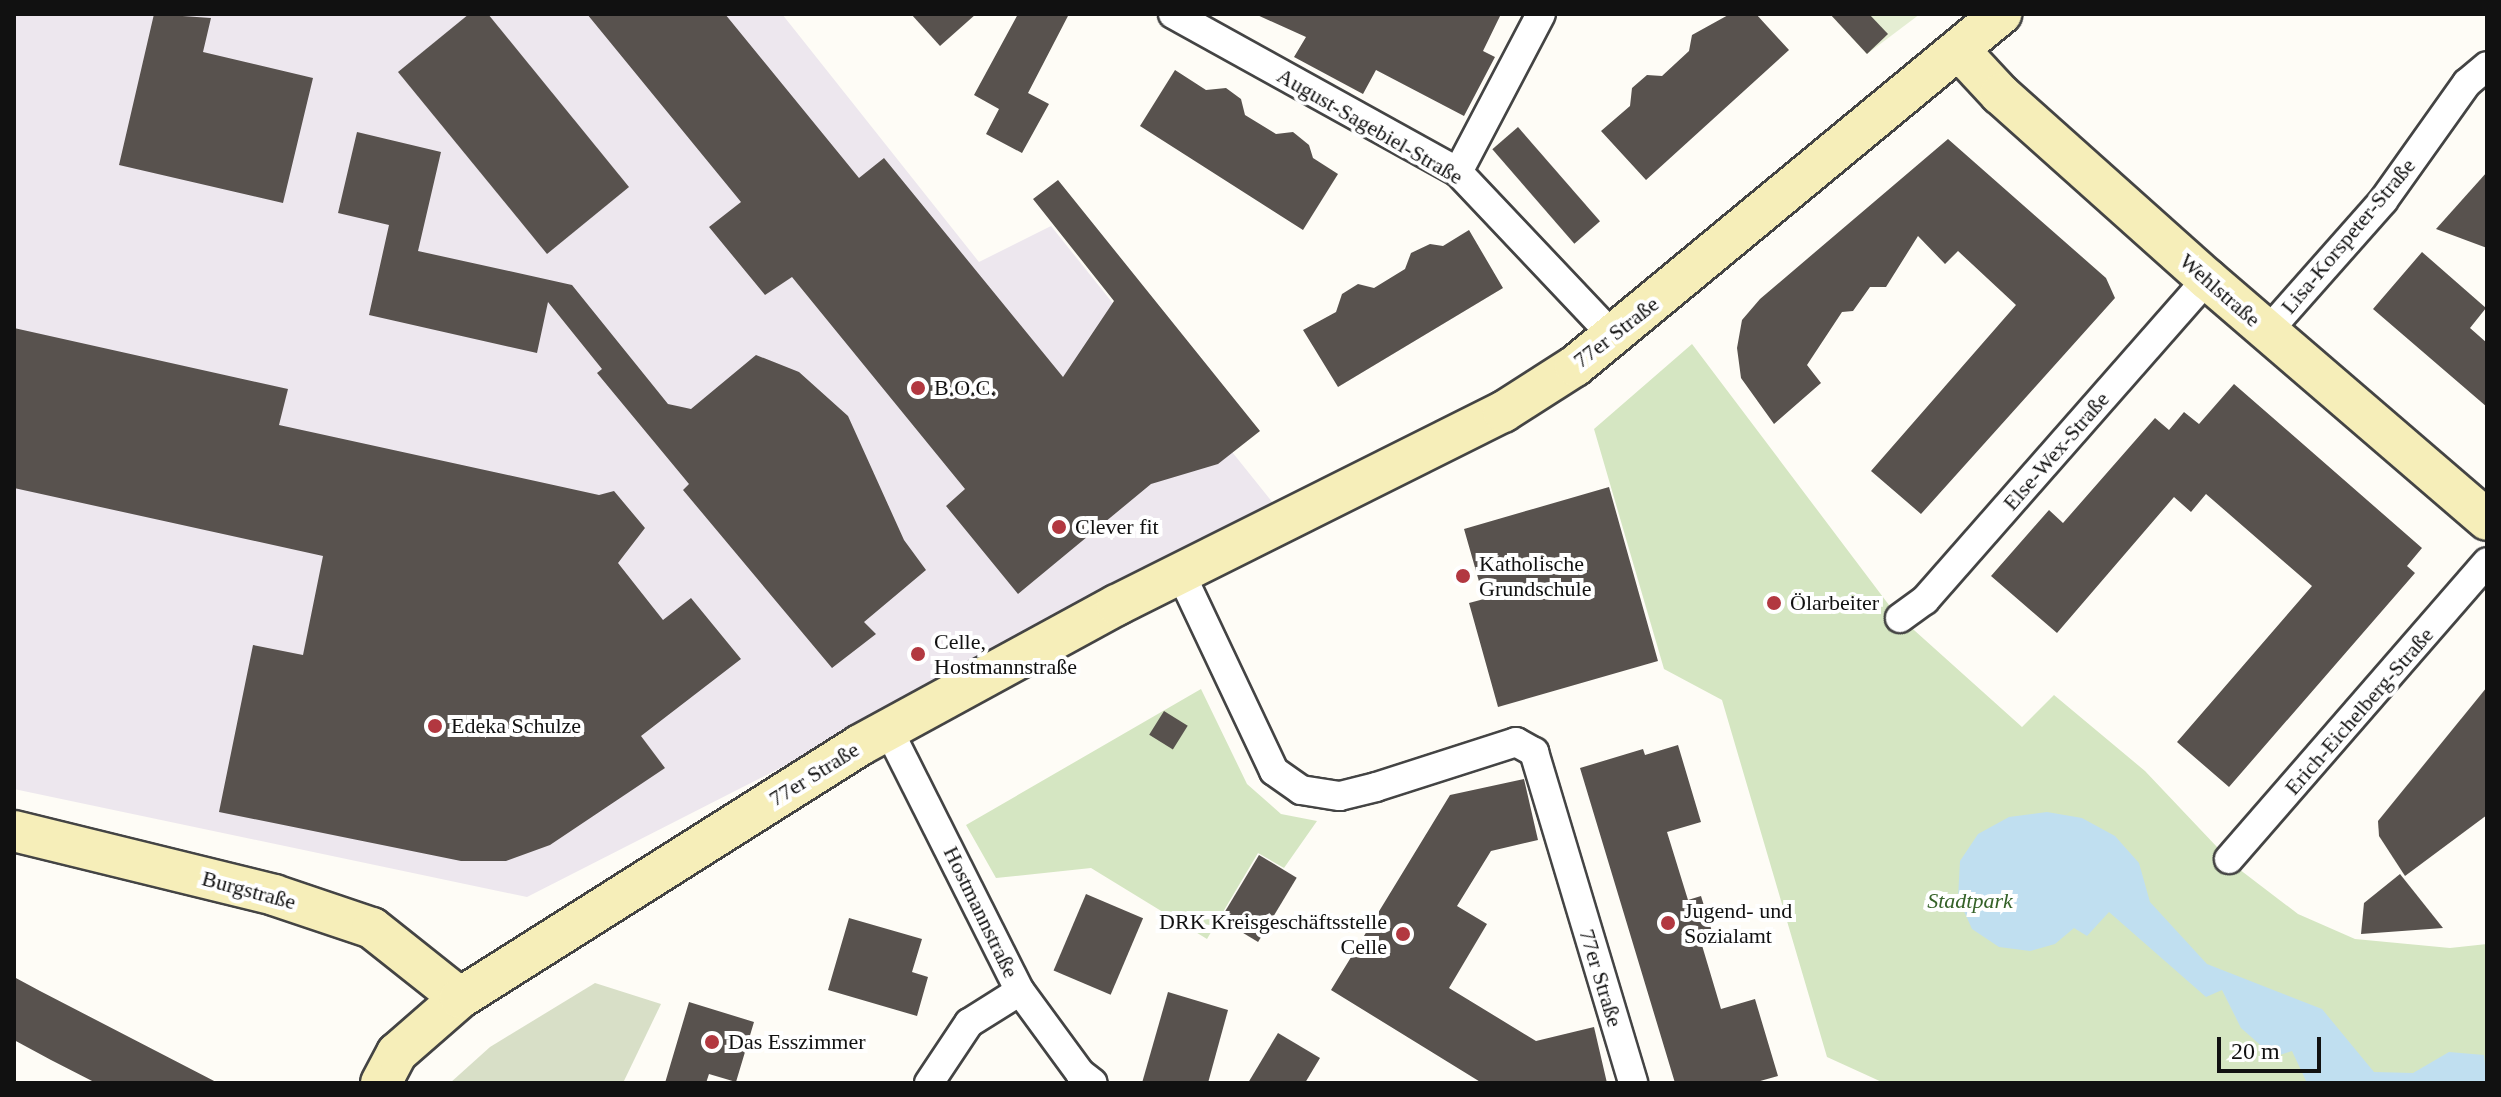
<!DOCTYPE html>
<html>
<head>
<meta charset="utf-8">
<style>
  body { margin:0 }
  #map { position:relative; width:2501px; height:1097px; overflow:hidden; background:#fefcf6; font-family:Georgia,serif }
  div>[style] { position:absolute }
  .industrial>* { inset:0; background:#ede7ee }
  .green>* { inset:0; background:#d5e6c2 }
  .cemetery>* { inset:0; background:#d8dfc7 }
  .pitch>* { inset:0; background:#e5eed3 }
  .water>* { inset:0; background:#c0dff0 }
  .building>* { inset:0; background:#58524e; transform-origin:0 0 }
  .roads { filter:drop-shadow(2px 0 #444) drop-shadow(-2px 0 #444) drop-shadow(0 2px #444) drop-shadow(0 -2px #444) }
  .street>* { height:28px; margin:-14px; padding:0 14px; transform-origin:14px; border-radius:14px; background:#fff }
  .secondary>* { height:40px; margin:-20px; padding:0 20px; transform-origin:20px; border-radius:20px; background:#f6eeb9 }
  .dots>* { width:22px; height:22px; translate:-50% -50%; box-sizing:border-box; border:4px solid #fff; border-radius:50% }
  span { translate:-50% -50%; white-space:nowrap; text-align:center; line-height:1.15; -webkit-text-stroke:8px #fff; paint-order:stroke }
  .street-label { font-size:22px; color:#111 }
  .poi-label { font-size:22px; color:#111 }
  .left { translate:0 -50%; text-align:left }
  .right { translate:-100% -50%; text-align:right }
  .park-label { font-size:22px; color:#356228; font-style:italic }
  .frame { position:absolute; inset:0; border:16px solid #111; pointer-events:none }
  .scale { position:absolute; left:2217px; top:1037px; width:104px; height:36px; box-sizing:border-box; border:4px solid #111; border-top:0; padding-left:10px; font-size:24px; line-height:28px; white-space:nowrap; color:#111; -webkit-text-stroke:6px #fff; paint-order:stroke }
</style>
</head>
<body>
<div id="map">
  <div class="industrial">
    <div style="clip-path:polygon(14px 14px,782px 14px,979px 262px,1051px 226px,1281px 513px,527px 897px,14px 789px)"></div>
  </div>
  <div class="green">
    <div style="clip-path:polygon(1692px 344px,1895px 613px,2022px 727px,2054px 695px,2145px 771px,2235px 866px,2298px 914px,2355px 939px,2450px 948px,2487px 944px,2487px 1083px,1884px 1083px,1827px 1057px,1722px 700px,1664px 669px,1594px 429px)"></div>
    <div style="clip-path:polygon(1201px 689px,1247px 784px,1281px 814px,1317px 821px,1284px 868px,1258px 853px,1207px 939px,1091px 868px,996px 878px,966px 825px)"></div>
  </div>
  <div class="cemetery">
    <div style="clip-path:polygon(595px 983px,661px 1004px,623px 1083px,450px 1083px,490px 1047px)"></div>
  </div>
  <div class="pitch">
    <div style="clip-path:polygon(1830px 14px,1920px 14px,1867px 54px)"></div>
  </div>
  <div class="water">
    <div style="clip-path:polygon(2047px 812px,2082px 818px,2115px 836px,2139px 863px,2150px 902px,2207px 964px,2322px 1009px,2374px 1072px,2413px 1073px,2449px 1052px,2484px 1055px,2487px 1083px,2307px 1083px,2292px 1051px,2274px 1057px,2241px 1028px,2222px 990px,2206px 997px,2109px 912px,2087px 936px,2074px 928px,2055px 944px,2030px 951px,1999px 947px,1972px 929px,1958px 898px,1960px 861px,1978px 834px,2009px 817px)"></div>
  </div>
  <div class="building">
    <div style="clip-path:polygon(154px 14px,211px 18px,203px 52px,313px 78px,283px 203px,119px 165px)"></div>
    <div style="clip-path:polygon(469px 14px,488px 14px,629px 187px,547px 254px,398px 72px)"></div>
    <div style="clip-path:polygon(587px 14px,725px 14px,859px 178px,884px 158px,1063px 377px,1114px 301px,1033px 199px,1058px 180px,1260px 431px,1218px 464px,1151px 484px,1018px 594px,946px 506px,965px 489px,792px 277px,765px 295px,709px 227px,741px 202px)"></div>
    <div style="clip-path:polygon(911px 14px,976px 14px,940px 46px)"></div>
    <div style="clip-path:polygon(1018px 14px,1069px 14px,1028px 93px,1049px 104px,1022px 153px,986px 134px,999px 109px,974px 95px)"></div>
    <div style="clip-path:polygon(1255px 14px,1501px 14px,1483px 51px,1495px 57px,1464px 116px,1376px 70px,1363px 94px,1294px 57px,1306px 37px)"></div>
    <div style="clip-path:polygon(1730px 14px,1756px 14px,1789px 50px,1646px 180px,1601px 131px,1630px 106px,1632px 88px,1647px 75px,1662px 76px,1689px 51px,1692px 35px)"></div>
    <div style="clip-path:polygon(1830px 14px,1869px 14px,1888px 34px,1867px 54px)"></div>
    <div style="clip-path:polygon(1175px 70px,1206px 90px,1226px 88px,1241px 99px,1245px 115px,1276px 134px,1293px 132px,1309px 145px,1313px 158px,1338px 174px,1303px 230px,1140px 126px)"></div>
    <div style="left:1518px;top:127px;width:125px;height:34px;rotate:49deg"></div>
    <div style="clip-path:polygon(357px 132px,441px 152px,418px 251px,572px 285px,668px 404px,691px 409px,756px 355px,799px 372px,848px 416px,904px 540px,926px 570px,864px 622px,876px 634px,832px 668px,683px 490px,689px 484px,597px 373px,602px 369px,548px 302px,537px 353px,369px 315px,389px 225px,338px 213px)"></div>
    <div style="clip-path:polygon(1948px 139px,2106px 278px,2115px 298px,1921px 514px,1871px 471px,2016px 305px,1958px 251px,1945px 264px,1918px 236px,1886px 287px,1870px 287px,1853px 311px,1842px 312px,1807px 365px,1821px 383px,1774px 424px,1741px 378px,1737px 348px,1742px 320px,1760px 299px)"></div>
    <div style="clip-path:polygon(2487px 172px,2487px 248px,2436px 229px)"></div>
    <div style="clip-path:polygon(1469px 230px,1503px 288px,1338px 387px,1303px 330px,1336px 312px,1342px 294px,1358px 284px,1374px 288px,1405px 269px,1411px 253px,1430px 244px,1443px 246px)"></div>
    <div style="clip-path:polygon(2422px 252px,2486px 308px,2470px 328px,2487px 343px,2487px 407px,2373px 309px)"></div>
    <div style="clip-path:polygon(14px 328px,288px 389px,279px 425px,599px 495px,614px 491px,645px 528px,618px 563px,663px 620px,691px 598px,741px 659px,641px 736px,665px 768px,550px 845px,506px 861px,461px 861px,219px 812px,253px 645px,303px 655px,323px 556px,14px 488px)"></div>
    <div style="clip-path:polygon(2234px 384px,2422px 548px,2407px 566px,2415px 573px,2229px 787px,2177px 742px,2312px 586px,2206px 494px,2191px 512px,2174px 497px,2057px 633px,1991px 576px,2049px 510px,2063px 523px,2155px 418px,2169px 430px,2184px 412px,2199px 424px)"></div>
    <div style="clip-path:polygon(1609px 487px,1658px 661px,1498px 707px,1469px 603px,1484px 599px,1464px 529px)"></div>
    <div style="clip-path:polygon(2487px 687px,2487px 815px,2405px 876px,2379px 836px,2378px 821px)"></div>
    <div style="left:1164px;top:711px;width:28px;height:28px;rotate:32deg"></div>
    <div style="clip-path:polygon(1678px 745px,1701px 822px,1667px 832px,1688px 900px,1701px 896px,1714px 938px,1701px 942px,1721px 1009px,1755px 999px,1778px 1076px,1753px 1083px,1675px 1083px,1580px 768px,1643px 749px,1645px 755px)"></div>
    <div style="clip-path:polygon(1524px 779px,1538px 840px,1491px 851px,1457px 906px,1487px 924px,1449px 988px,1536px 1041px,1594px 1027px,1607px 1083px,1482px 1083px,1331px 990px,1450px 795px)"></div>
    <div style="left:1259px;top:855px;width:44px;height:75px;rotate:31deg"></div>
    <div style="clip-path:polygon(2400px 874px,2443px 928px,2361px 934px,2364px 903px)"></div>
    <div style="left:1086px;top:894px;width:62px;height:83px;rotate:23deg"></div>
    <div style="clip-path:polygon(849px 918px,922px 939px,912px 972px,928px 977px,917px 1016px,828px 990px)"></div>
    <div style="clip-path:polygon(14px 977px,40px 991px,218px 1083px,96px 1083px,51px 1060px,14px 1040px)"></div>
    <div style="clip-path:polygon(1168px 992px,1228px 1010px,1208px 1083px,1142px 1083px)"></div>
    <div style="clip-path:polygon(689px 1002px,754px 1022px,736px 1082px,709px 1074px,706px 1083px,665px 1083px)"></div>
    <div style="clip-path:polygon(1278px 1033px,1320px 1058px,1305px 1083px,1248px 1083px)"></div>
  </div>
  <div class="roads">
    <div class="street">
      <div style="left:1173px;top:14px;width:326px;rotate:29deg"></div>
      <div style="left:1458px;top:172px;width:224px;rotate:46.6deg"></div>
      <div style="left:1458px;top:172px;width:178px;rotate:-62.3deg"></div>
      <div style="left:2268px;top:331px;width:174px;rotate:-48.5deg"></div>
      <div style="left:2383px;top:201px;width:145px;rotate:-54.6deg"></div>
      <div style="left:2467px;top:83px;width:26px;rotate:-40deg"></div>
      <div style="left:1180px;top:572px;width:220px;rotate:64.7deg"></div>
      <div style="left:1274px;top:771px;width:33px;rotate:35deg"></div>
      <div style="left:1301px;top:790px;width:39px;rotate:9deg"></div>
      <div style="left:1340px;top:796px;width:37px;rotate:-14deg"></div>
      <div style="left:1376px;top:787px;width:147px;rotate:-17.8deg"></div>
      <div style="left:1516px;top:742px;width:21px;rotate:29deg"></div>
      <div style="left:1534px;top:752px;width:345px;rotate:73.3deg"></div>
      <div style="left:1900px;top:618px;width:31px;rotate:-36deg"></div>
      <div style="left:1925px;top:600px;width:427px;rotate:-48.7deg"></div>
      <div style="left:888px;top:729px;width:293px;rotate:63.3deg"></div>
      <div style="left:1020px;top:991px;width:102px;rotate:53.8deg"></div>
      <div style="left:1080px;top:1073px;width:16px;rotate:38deg"></div>
      <div style="left:2229px;top:859px;width:393px;rotate:-49deg"></div>
      <div style="left:929px;top:1083px;width:72px;rotate:-56.3deg"></div>
      <div style="left:969px;top:1023px;width:60px;rotate:-32.1deg"></div>
    </div>
    <div class="secondary">
      <div style="left:1960px;top:51px;width:59px;rotate:47.1deg"></div>
      <div style="left:2000px;top:94px;width:278px;rotate:41.8deg"></div>
      <div style="left:2207px;top:279px;width:369px;rotate:40.7deg"></div>
      <div style="left:14px;top:831px;width:268px;rotate:13.8deg"></div>
      <div style="left:274px;top:895px;width:103px;rotate:18.6deg"></div>
      <div style="left:372px;top:928px;width:112px;rotate:38.5deg"></div>
      <div style="left:381px;top:1083px;width:34px;rotate:-62deg"></div>
      <div style="left:397px;top:1053px;width:84px;rotate:-41.1deg"></div>
      <div style="left:460px;top:998px;width:473px;rotate:-32.3deg"></div>
      <div style="left:860px;top:745px;width:293px;rotate:-28.6deg"></div>
      <div style="left:1117px;top:605px;width:432px;rotate:-26.6deg"></div>
      <div style="left:1503px;top:412px;width:85px;rotate:-32.6deg"></div>
      <div style="left:1575px;top:366px;width:553px;rotate:-39.57deg"></div>
    </div>
  </div>
  <div class="dots">
    <div style="left:918px;top:388px;background:#b23840"></div>
    <div style="left:1059px;top:527px;background:#b23840"></div>
    <div style="left:1463px;top:576px;background:#b23840"></div>
    <div style="left:1774px;top:603px;background:#b23840"></div>
    <div style="left:918px;top:654px;background:#b23840"></div>
    <div style="left:435px;top:726px;background:#b23840"></div>
    <div style="left:1668px;top:923px;background:#b23840"></div>
    <div style="left:1403px;top:934px;background:#b23840"></div>
    <div style="left:712px;top:1042px;background:#b23840"></div>
  </div>
  <div class="street-label">
    <span style="left:1370px;top:126px;rotate:30deg">August-Sagebiel-Straße</span>
    <span style="left:2348px;top:236px;rotate:-50deg">Lisa-Korspeter-Straße</span>
    <span style="left:2220px;top:290px;rotate:41deg">Wehlstraße</span>
    <span style="left:1616px;top:332px;rotate:-38deg">77er Straße</span>
    <span style="left:2056px;top:451px;rotate:-49deg">Else-Wex-Straße</span>
    <span style="left:2359px;top:711px;rotate:-49deg">Erich-Eichelberg-Straße</span>
    <span style="left:814px;top:774px;rotate:-32deg">77er Straße</span>
    <span style="left:249px;top:890px;rotate:15deg">Burgstraße</span>
    <span style="left:981px;top:912px;rotate:64deg">Hostmannstraße</span>
    <span style="left:1601px;top:978px;rotate:73deg">77er Straße</span>
  </div>
  <div class="poi-label">
    <span class="left" style="left:934px;top:388px">B.O.C.</span>
    <span class="left" style="left:1075px;top:527px">Clever fit</span>
    <span class="left" style="left:1479px;top:576px">Katholische<br>Grundschule</span>
    <span class="left" style="left:1790px;top:603px">Ölarbeiter</span>
    <span class="left" style="left:934px;top:654px">Celle,<br>Hostmannstraße</span>
    <span class="left" style="left:451px;top:726px">Edeka Schulze</span>
    <span class="left" style="left:1684px;top:923px">Jugend- und<br>Sozialamt</span>
    <span class="right" style="left:1387px;top:934px">DRK Kreisgeschäftsstelle<br>Celle</span>
    <span class="left" style="left:728px;top:1042px">Das Esszimmer</span>
  </div>
  <div class="park-label">
    <span style="left:1970px;top:901px">Stadtpark</span>
  </div>
  <div class="frame"></div>
  <div class="scale">20 m</div>
</div>
</body>
</html>
